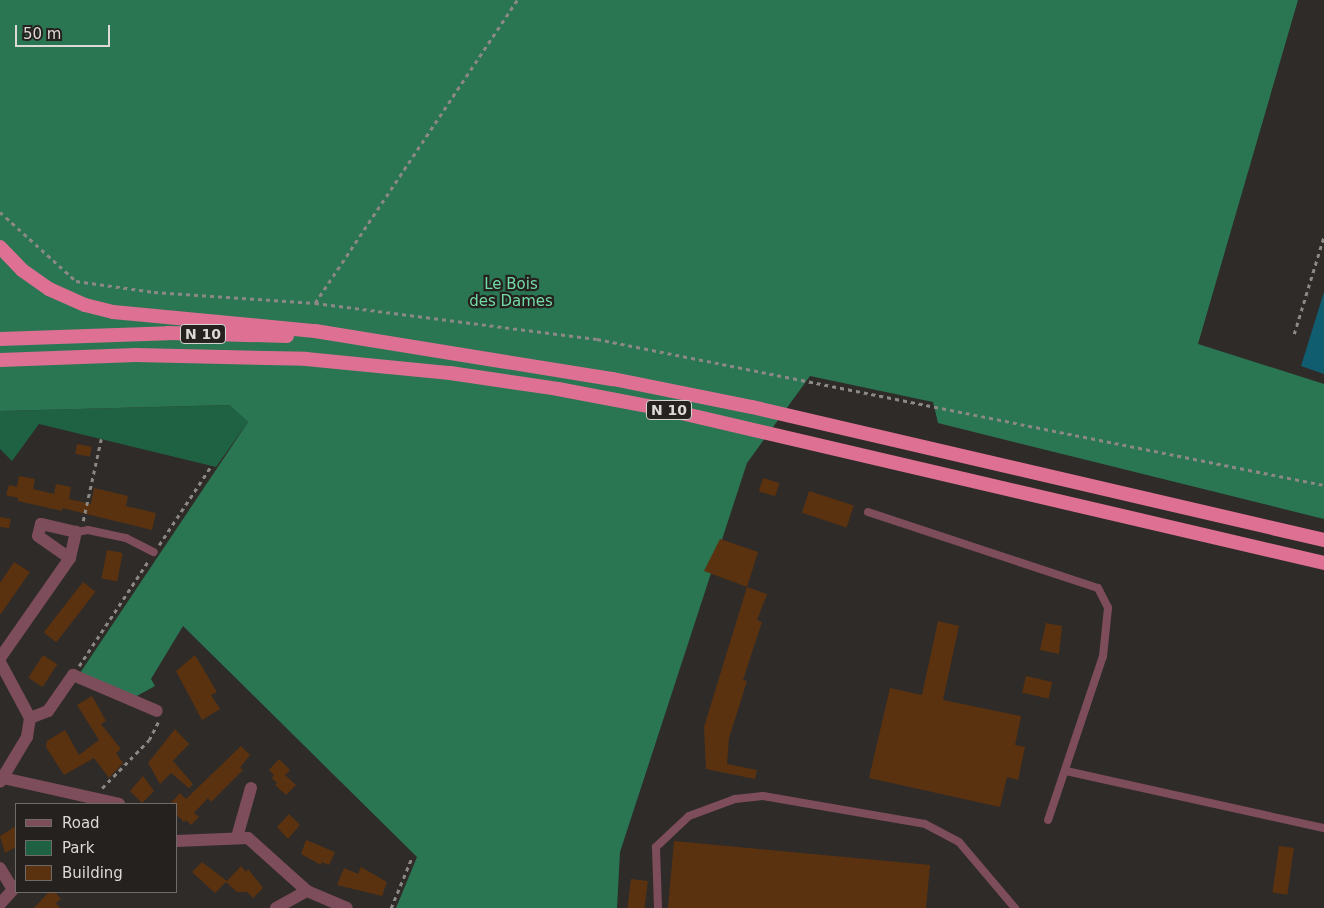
<!DOCTYPE html>
<html>
<head>
<meta charset="utf-8">
<style>
  body { margin:0 }
  #map { position:relative; width:1324px; height:908px; overflow:hidden; background:#2f2b28; font-family:"DejaVu Sans",sans-serif }
  div>[style] { position:absolute }
  .green>* { inset:0; background:#1f6143 }
  .forest>* { inset:0; background:#2a7653 }
  .water>* { inset:0; background:#105d70 }
  .building>* { inset:0; background:#5b3210; transform-origin:0 0 }
  .path>* { height:2.5px; margin-top:-1.25px; transform-origin:0; background:repeating-linear-gradient(90deg,#8b8885 0 4px,transparent 0 8px) }
  .service>* { height:8px; margin:-4px; padding:0 4px; transform-origin:4px; border-radius:4px; background:#7e4d5c }
  .minor>* { height:12px; margin:-6px; padding:0 6px; transform-origin:6px; border-radius:6px; background:#7e4d5c }
  .trunk>* { height:14px; margin:-7px; padding:0 7px; transform-origin:7px; border-radius:7px; background:#de7094 }
  span { translate:-50% -50%; white-space:nowrap; text-align:center; line-height:1.15; -webkit-text-stroke:4.5px #25211e; paint-order:stroke }
  .shield-label span { padding:1px 4px; background:#25211e; border:1px solid; border-radius:4px; -webkit-text-stroke-width:0 }
  .shield-label { font-size:14px; color:#dcd9d7; font-weight:700 }
  .park-label { font-size:15px; color:#72dba6 }
  .legend { position:absolute; left:15px; top:803px; width:162px; height:90px; box-sizing:border-box; background:#25211e; border:1px solid #6e6b68; margin:0; padding:6px 9px; list-style:none; font-size:15px; color:#dcd9d7 }
  .legend li { display:flex; align-items:center; gap:10px; height:25px }
  .legend b { width:25px; border:1px solid #6e6b68 }
  .scale { position:absolute; left:15px; top:25px; width:95px; height:22px; box-sizing:border-box; border:2px solid #dcd9d7; border-top:0; padding-left:6px; font-size:15px; line-height:18px; white-space:nowrap; color:#dcd9d7; -webkit-text-stroke:4px #25211e; paint-order:stroke }
</style>
</head>
<body>
<div id="map">
  <div class="green">
    <div style="clip-path:polygon(231px 405px,248px 422px,216px 467px,39px 424px,12px 461px,0 449px,0 411px)"></div>
  </div>
  <div class="forest">
    <div style="clip-path:polygon(0 0,1298px 0,1198px 344px,1324px 384px,1324px 519px,938px 423px,933px 402px,810px 376px,747px 463px,620px 852px,617px 908px,396px 908px,417px 857px,183px 626px,151px 679px,155px 686px,135px 697px,80px 673px,248px 422px,230px 405px,0 411px)"></div>
  </div>
  <div class="water">
    <div style="clip-path:polygon(1324px 292px,1324px 374px,1301px 366px)"></div>
  </div>
  <div class="building">
    <div style="left:77px;top:444px;width:15px;height:10px;rotate:11deg"></div>
    <div style="clip-path:polygon(19px 476px,35px 479px,33px 489px,54px 494px,56px 484px,71px 487px,69px 499px,91px 504px,94px 488px,128px 496px,126px 506px,156px 513px,152px 530px,62px 508px,62px 511px,18px 501px,18px 498px,6px 495px,9px 485px,17px 487px)"></div>
    <div style="left:763px;top:478px;width:17px;height:14px;rotate:17deg"></div>
    <div style="left:809px;top:491px;width:47px;height:23px;rotate:18deg"></div>
    <div style="clip-path:polygon(0 517px,11px 519px,9px 528px,0 527px)"></div>
    <div style="clip-path:polygon(720px 539px,758px 552px,747px 587px,704px 571px)"></div>
    <div style="left:107px;top:550px;width:16px;height:29px;rotate:11deg"></div>
    <div style="clip-path:polygon(14px 562px,30px 572px,0 615px,0 583px)"></div>
    <div style="left:83px;top:582px;width:16px;height:64px;rotate:38deg"></div>
    <div style="clip-path:polygon(747px 587px,767px 594px,757px 620px,762px 622px,743px 680px,747px 681px,729px 738px,727px 764px,757px 770px,755px 779px,706px 769px,704px 727px)"></div>
    <div style="clip-path:polygon(938px 621px,959px 626px,943px 700px,1021px 716px,1015px 745px,1025px 747px,1018px 780px,1007px 777px,1000px 807px,869px 778px,890px 688px,922px 695px)"></div>
    <div style="clip-path:polygon(1046px 623px,1062px 626px,1059px 654px,1040px 650px)"></div>
    <div style="left:43px;top:655px;width:17px;height:27px;rotate:33deg"></div>
    <div style="clip-path:polygon(195px 655px,217px 692px,211px 695px,220px 709px,202px 720px,176px 671px)"></div>
    <div style="left:1026px;top:676px;width:27px;height:17px;rotate:13deg"></div>
    <div style="clip-path:polygon(92px 696px,106px 721px,101px 724px,121px 749px,116px 753px,123px 763px,109px 778px,94px 758px,64px 775px,46px 747px,47px 741px,65px 730px,79px 755px,99px 740px,77px 705px)"></div>
    <div style="clip-path:polygon(175px 729px,189px 744px,173px 761px,193px 784px,189px 788px,171px 773px,160px 784px,148px 763px)"></div>
    <div style="clip-path:polygon(241px 746px,250px 755px,240px 768px,243px 770px,211px 802px,208px 798px,194px 813px,199px 817px,191px 825px,186px 820px,184px 822px,176px 814px,176px 804px,170px 804px,180px 793px,186px 799px)"></div>
    <div style="clip-path:polygon(279px 759px,290px 770px,285px 775px,296px 785px,286px 795px,275px 785px,277px 783px,272px 778px,274px 775px,269px 770px)"></div>
    <div style="clip-path:polygon(143px 776px,154px 791px,142px 803px,130px 791px)"></div>
    <div style="clip-path:polygon(289px 814px,300px 825px,288px 839px,277px 827px)"></div>
    <div style="clip-path:polygon(16px 826px,16px 847px,5px 853px,0 836px)"></div>
    <div style="clip-path:polygon(306px 840px,335px 852px,329px 865px,322px 862px,321px 865px,301px 854px)"></div>
    <div style="clip-path:polygon(674px 841px,930px 865px,926px 908px,668px 908px)"></div>
    <div style="left:1279px;top:846px;width:15px;height:47px;rotate:8deg"></div>
    <div style="clip-path:polygon(202px 862px,227px 881px,241px 866px,246px 872px,248px 869px,263px 888px,253px 898px,247px 892px,237px 892px,226px 882px,215px 893px,192px 872px)"></div>
    <div style="clip-path:polygon(361px 867px,387px 882px,382px 896px,337px 885px,344px 868px,358px 874px)"></div>
    <div style="left:631px;top:879px;width:17px;height:29px;rotate:7deg"></div>
    <div style="clip-path:polygon(49px 892px,55px 892px,61px 899px,56px 903px,60px 908px,34px 908px)"></div>
  </div>
  <div class="path">
    <div style="left:0;top:212px;width:103px;rotate:42.2deg"></div>
    <div style="left:76px;top:281px;width:79px;rotate:8deg"></div>
    <div style="left:154px;top:292px;width:161px;rotate:3.9deg"></div>
    <div style="left:315px;top:303px;width:364px;rotate:-56.3deg"></div>
    <div style="left:315px;top:303px;width:284px;rotate:7.3deg"></div>
    <div style="left:597px;top:339px;width:742px;rotate:11.36deg"></div>
    <div style="left:1294px;top:334px;width:102px;rotate:-73deg"></div>
    <div style="left:83px;top:521px;width:84px;rotate:-77.6deg"></div>
    <div style="left:159px;top:545px;width:95px;rotate:-56.6deg"></div>
    <div style="left:79px;top:666px;width:127px;rotate:-56.6deg"></div>
    <div style="left:102px;top:788px;width:67px;rotate:-45.6deg"></div>
    <div style="left:149px;top:740px;width:20px;rotate:-63deg"></div>
    <div style="left:391px;top:908px;width:55px;rotate:-67.6deg"></div>
  </div>
  <div class="service">
    <div style="left:868px;top:512px;width:242px;rotate:18.3deg"></div>
    <div style="left:1098px;top:588px;width:22px;rotate:63deg"></div>
    <div style="left:1108px;top:608px;width:48px;rotate:95.9deg"></div>
    <div style="left:1103px;top:656px;width:173px;rotate:108.5deg"></div>
    <div style="left:76px;top:532px;width:12px;rotate:-9deg"></div>
    <div style="left:88px;top:530px;width:39px;rotate:12deg"></div>
    <div style="left:126px;top:538px;width:31px;rotate:27deg"></div>
    <div style="left:1066px;top:771px;width:264px;rotate:12.5deg"></div>
    <div style="left:658px;top:908px;width:61px;rotate:-91.9deg"></div>
    <div style="left:656px;top:847px;width:45px;rotate:-43.2deg"></div>
    <div style="left:689px;top:816px;width:49px;rotate:-20.3deg"></div>
    <div style="left:735px;top:799px;width:28px;rotate:-6deg"></div>
    <div style="left:763px;top:796px;width:164px;rotate:9.8deg"></div>
    <div style="left:925px;top:824px;width:38px;rotate:28deg"></div>
    <div style="left:959px;top:842px;width:87px;rotate:49.7deg"></div>
  </div>
  <div class="minor">
    <div style="left:0;top:658px;width:122px;rotate:-55deg"></div>
    <div style="left:70px;top:558px;width:27px;rotate:-77deg"></div>
    <div style="left:76px;top:532px;width:36px;rotate:-167deg"></div>
    <div style="left:41px;top:524px;width:12px;rotate:104deg"></div>
    <div style="left:38px;top:536px;width:39px;rotate:35deg"></div>
    <div style="left:0;top:662px;width:64px;rotate:61.8deg"></div>
    <div style="left:30px;top:718px;width:19px;rotate:99deg"></div>
    <div style="left:27px;top:737px;width:52px;rotate:121deg"></div>
    <div style="left:30px;top:718px;width:19px;rotate:-21deg"></div>
    <div style="left:48px;top:711px;width:44px;rotate:-55.2deg"></div>
    <div style="left:73px;top:675px;width:91px;rotate:23.2deg"></div>
    <div style="left:3px;top:778px;width:119px;rotate:12.6deg"></div>
    <div style="left:237px;top:837px;width:51px;rotate:-74.1deg"></div>
    <div style="left:176px;top:841px;width:72px;rotate:-2.4deg"></div>
    <div style="left:248px;top:838px;width:79px;rotate:41.9deg"></div>
    <div style="left:0;top:868px;width:23px;rotate:59deg"></div>
    <div style="left:0;top:904px;width:24px;rotate:-48deg"></div>
    <div style="left:276px;top:908px;width:35px;rotate:-29deg"></div>
    <div style="left:307px;top:891px;width:43px;rotate:23deg"></div>
  </div>
  <div class="trunk">
    <div style="left:0;top:247px;width:32px;rotate:46deg"></div>
    <div style="left:22px;top:270px;width:33px;rotate:35deg"></div>
    <div style="left:49px;top:289px;width:39px;rotate:24deg"></div>
    <div style="left:85px;top:305px;width:29px;rotate:14deg"></div>
    <div style="left:113px;top:312px;width:203px;rotate:5.4deg"></div>
    <div style="left:315px;top:331px;width:302px;rotate:9.2deg"></div>
    <div style="left:613px;top:379px;width:142px;rotate:11.4deg"></div>
    <div style="left:752px;top:407px;width:587px;rotate:13.09deg"></div>
    <div style="left:0;top:339px;width:168px;rotate:-2deg"></div>
    <div style="left:168px;top:333px;width:119px;rotate:1.4deg"></div>
    <div style="left:0;top:360px;width:136px;rotate:-2.1deg"></div>
    <div style="left:136px;top:355px;width:170px;rotate:1.3deg"></div>
    <div style="left:306px;top:359px;width:145px;rotate:5.6deg"></div>
    <div style="left:450px;top:373px;width:109px;rotate:8.4deg"></div>
    <div style="left:558px;top:389px;width:108px;rotate:10.7deg"></div>
    <div style="left:664px;top:409px;width:678px;rotate:13.13deg"></div>
  </div>
  <div class="shield-label">
    <span style="left:203px;top:334px">N 10</span>
    <span style="left:669px;top:410px">N 10</span>
  </div>
  <div class="park-label">
    <span style="left:511px;top:293px">Le Bois<br>des Dames</span>
  </div>
  <ul class="legend">
  <li><b style="height:6px;background:#7e4d5c"></b>Road</li>
  <li><b style="height:14px;background:#1f6143"></b>Park</li>
  <li><b style="height:14px;background:#5b3210"></b>Building</li>
  </ul>
  <div class="scale">50 m</div>
</div>
</body>
</html>
